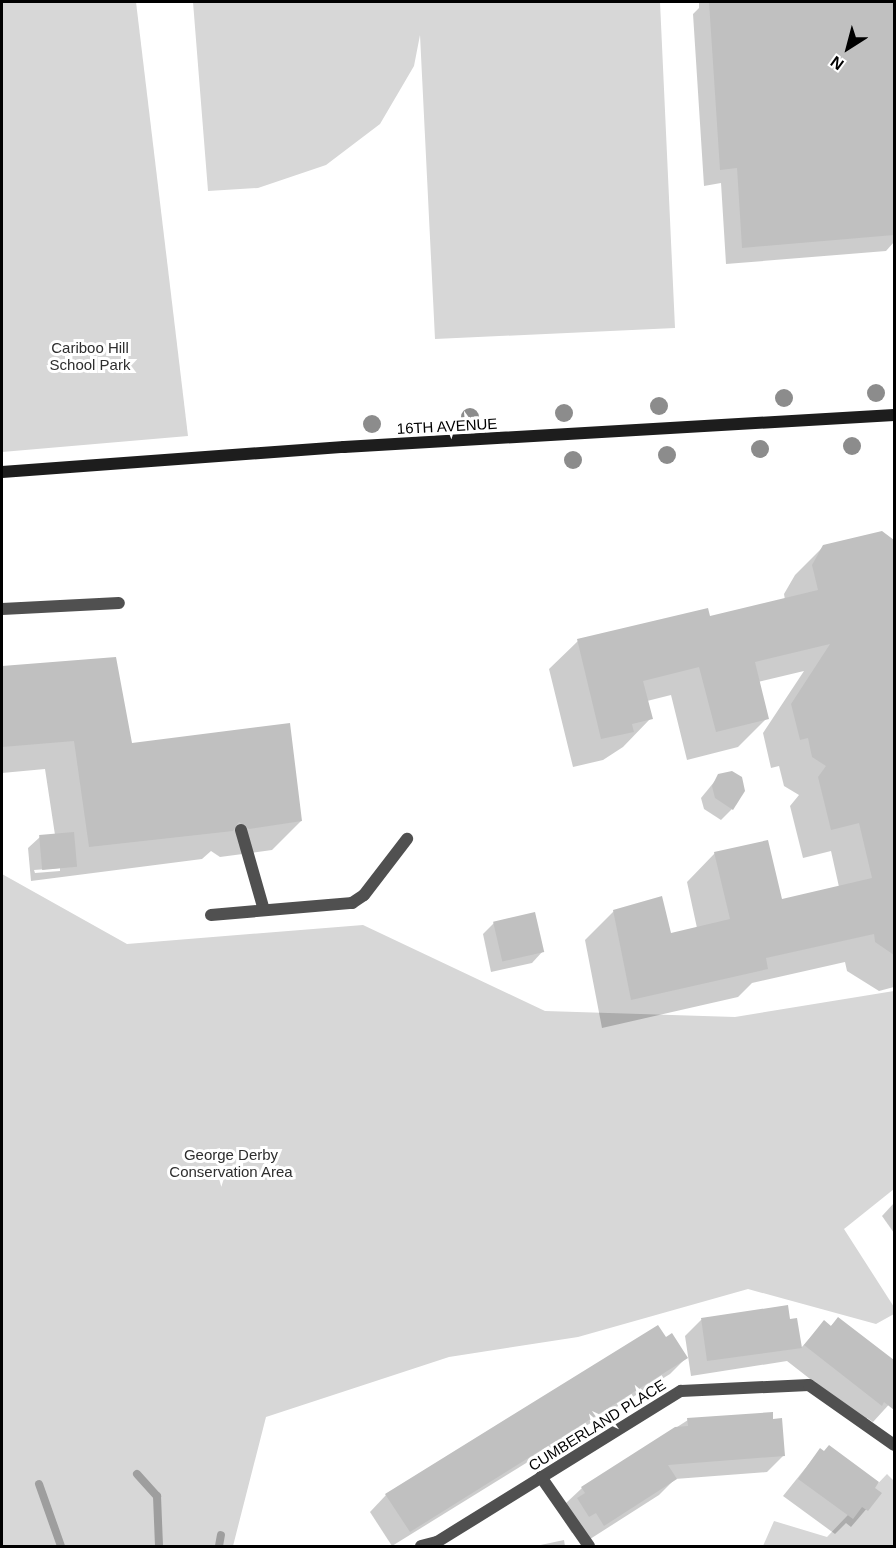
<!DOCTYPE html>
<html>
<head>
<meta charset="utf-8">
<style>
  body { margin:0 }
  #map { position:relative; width:896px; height:1548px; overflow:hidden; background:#fff; font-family:Arial,sans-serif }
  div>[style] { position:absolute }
  .green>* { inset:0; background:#d7d7d7 }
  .shadow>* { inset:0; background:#0003 }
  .stream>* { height:8px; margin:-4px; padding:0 4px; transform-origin:4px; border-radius:4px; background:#9e9e9e }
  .building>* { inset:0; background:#c0c0c0; transform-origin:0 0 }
  .lane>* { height:12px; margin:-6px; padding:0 6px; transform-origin:6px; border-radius:6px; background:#505050 }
  .secondary>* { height:12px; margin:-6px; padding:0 6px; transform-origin:6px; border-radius:6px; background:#1d1d1d }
  .trees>* { width:18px; height:18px; margin:-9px; border-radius:50%; background:#8c8c8c }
  span { translate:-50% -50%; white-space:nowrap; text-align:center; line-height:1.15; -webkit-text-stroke:6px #fff; paint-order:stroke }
  .park-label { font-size:15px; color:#2e2e2e }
  .street-label { font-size:15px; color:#000 }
  .frame { position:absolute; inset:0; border:3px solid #000; pointer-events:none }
  .north { position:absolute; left:818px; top:18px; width:60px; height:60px; -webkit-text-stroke:4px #fff; paint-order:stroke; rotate:216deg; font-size:16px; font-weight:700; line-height:24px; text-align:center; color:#000 }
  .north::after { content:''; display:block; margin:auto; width:21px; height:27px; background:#000; clip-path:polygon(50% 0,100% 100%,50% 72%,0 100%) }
</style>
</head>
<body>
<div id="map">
  <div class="green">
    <div style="clip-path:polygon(2px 2px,136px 2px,188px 436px,2px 452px)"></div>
    <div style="clip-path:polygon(193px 2px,660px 2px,675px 328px,435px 339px,420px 35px,414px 66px,380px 124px,326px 165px,258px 188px,208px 191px)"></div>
    <div style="clip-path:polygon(2px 874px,127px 944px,363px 925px,545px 1011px,735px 1017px,894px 991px,894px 1189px,844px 1229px,894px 1307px,894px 1314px,876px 1324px,748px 1289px,578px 1337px,449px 1357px,266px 1417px,233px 1546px,2px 1546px)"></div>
    <div style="clip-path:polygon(887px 1474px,894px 1481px,894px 1546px,763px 1546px,774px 1521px,827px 1537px)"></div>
  </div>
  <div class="shadow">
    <div style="clip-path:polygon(699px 2px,894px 2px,894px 242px,886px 251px,726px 264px,721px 183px,704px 186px,693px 14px,699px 8px)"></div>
    <div style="clip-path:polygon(882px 533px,894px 542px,894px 987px,879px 991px,847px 971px,845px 962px,752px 983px,738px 997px,602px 1028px,585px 940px,614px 911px,670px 935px,697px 928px,687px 882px,715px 853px,781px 900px,839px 887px,831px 851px,803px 858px,790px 806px,799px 795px,784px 786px,779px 766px,771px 768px,763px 733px,804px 671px,758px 682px,767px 718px,738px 747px,687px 760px,671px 695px,647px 701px,651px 718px,623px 747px,603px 760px,573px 767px,549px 669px,578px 641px,709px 618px,785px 600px,784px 594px,795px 575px,824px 546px)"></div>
    <div style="clip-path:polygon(evenodd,115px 659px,131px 744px,301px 821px,272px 850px,220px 857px,211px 851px,202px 859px,31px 881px,28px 848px,40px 837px,55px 835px,45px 769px,2px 773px,2px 667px,115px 659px,60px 868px,60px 871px,35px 873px,34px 870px,60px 868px)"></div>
    <div style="clip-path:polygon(719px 776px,732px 809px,721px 820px,704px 809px,701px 798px)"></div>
    <div style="clip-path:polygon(494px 923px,543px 951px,532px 963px,491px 972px,483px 934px)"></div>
    <div style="clip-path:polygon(894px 1203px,894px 1233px,882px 1216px)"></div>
    <div style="clip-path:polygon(838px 1319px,894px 1362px,894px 1399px,873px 1422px,867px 1418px,864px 1421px,787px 1361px,691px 1376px,685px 1336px,701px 1320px,789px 1321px,801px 1348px,824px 1322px,830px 1327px)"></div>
    <div style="clip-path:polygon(666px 1339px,686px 1358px,670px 1374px,392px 1546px,370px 1512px,386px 1495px)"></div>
    <div style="clip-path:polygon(688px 1420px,772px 1420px,784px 1455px,767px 1472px,675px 1479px,659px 1495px,587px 1541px,579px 1529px,572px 1533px,561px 1516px,565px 1504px,582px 1488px)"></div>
    <div style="clip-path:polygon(820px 1450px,880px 1493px,851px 1527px,846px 1523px,835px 1534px,783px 1496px)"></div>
    <div style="clip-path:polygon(564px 1540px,565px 1546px,536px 1546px)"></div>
  </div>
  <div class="stream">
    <div style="left:137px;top:1474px;width:30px;rotate:48deg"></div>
    <div style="left:157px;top:1496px;width:50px;rotate:87.7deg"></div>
    <div style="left:39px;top:1484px;width:66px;rotate:70.5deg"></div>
    <div style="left:219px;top:1546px;width:11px;rotate:-80deg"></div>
  </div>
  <div class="building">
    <div style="clip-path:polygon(709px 2px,894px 2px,894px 235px,742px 248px,737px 168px,720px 170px)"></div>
    <div style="clip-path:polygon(882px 531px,894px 540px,894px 955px,875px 942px,874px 934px,766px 958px,768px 969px,631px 1000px,613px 910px,662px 896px,671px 933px,730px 919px,714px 852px,768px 840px,782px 899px,872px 878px,859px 823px,831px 830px,818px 777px,826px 766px,812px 757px,808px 738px,800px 740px,791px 704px,830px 644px,755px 662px,769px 719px,716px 732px,699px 667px,643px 681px,653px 719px,632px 724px,634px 732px,601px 739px,577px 639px,708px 608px,710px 616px,818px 590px,812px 565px,823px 545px)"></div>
    <div style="clip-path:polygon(116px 657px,132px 743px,290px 723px,302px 821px,249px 829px,239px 822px,233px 831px,89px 847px,74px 741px,2px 747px,2px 666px)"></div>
    <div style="clip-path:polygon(732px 771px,742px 777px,745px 791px,733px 810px,715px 798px,712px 786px,718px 774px)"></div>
    <div style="left:74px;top:832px;width:35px;height:35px;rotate:85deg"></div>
    <div style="left:535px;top:912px;width:41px;height:43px;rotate:77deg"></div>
    <div style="clip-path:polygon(788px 1305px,790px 1319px,797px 1318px,802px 1348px,707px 1361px,701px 1318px)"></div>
    <div style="clip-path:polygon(838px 1317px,894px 1360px,894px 1410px,884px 1402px,882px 1406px,804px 1345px,824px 1320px,831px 1326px)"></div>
    <div style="clip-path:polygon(658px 1325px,666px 1337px,672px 1333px,688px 1358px,410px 1532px,385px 1494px)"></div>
    <div style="clip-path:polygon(773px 1412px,773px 1419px,782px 1418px,785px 1456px,668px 1465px,677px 1479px,604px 1526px,596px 1513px,589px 1517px,577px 1498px,585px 1493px,581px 1487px,675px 1427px,688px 1426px,687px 1418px)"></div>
    <div style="clip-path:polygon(829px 1445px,879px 1482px,875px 1488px,882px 1493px,868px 1511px,862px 1507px,853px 1519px,798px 1479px,820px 1448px,824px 1451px)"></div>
  </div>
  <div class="lane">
    <div style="left:2px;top:609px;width:117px;rotate:-2.9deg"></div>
    <div style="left:241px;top:830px;width:83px;rotate:74deg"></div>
    <div style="left:211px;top:915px;width:142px;rotate:-4.9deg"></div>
    <div style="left:352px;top:903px;width:14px;rotate:-34deg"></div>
    <div style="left:364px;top:895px;width:71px;rotate:-52.5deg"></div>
    <div style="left:541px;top:1477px;width:84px;rotate:55.2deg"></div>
    <div style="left:421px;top:1546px;width:16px;rotate:-14deg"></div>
    <div style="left:437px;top:1542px;width:287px;rotate:-31.8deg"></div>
    <div style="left:681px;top:1391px;width:128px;rotate:-2.7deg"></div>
    <div style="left:809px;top:1385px;width:104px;rotate:35.2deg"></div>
  </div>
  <div class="secondary">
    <div style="left:2px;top:472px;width:343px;rotate:-4.2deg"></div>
    <div style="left:344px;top:447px;width:551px;rotate:-3.33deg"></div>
  </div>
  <div class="trees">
    <div style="left:876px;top:393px"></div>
    <div style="left:784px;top:398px"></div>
    <div style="left:659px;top:406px"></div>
    <div style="left:564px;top:413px"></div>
    <div style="left:470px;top:417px"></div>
    <div style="left:372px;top:424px"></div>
    <div style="left:852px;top:446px"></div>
    <div style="left:760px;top:449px"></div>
    <div style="left:667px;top:455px"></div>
    <div style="left:573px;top:460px"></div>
  </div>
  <div class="park-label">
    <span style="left:90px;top:356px">Cariboo Hill<br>School Park</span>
    <span style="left:231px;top:1163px">George Derby<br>Conservation Area</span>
  </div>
  <div class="street-label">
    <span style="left:447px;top:426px;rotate:-3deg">16TH AVENUE</span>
    <span style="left:597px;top:1425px;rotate:-32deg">CUMBERLAND PLACE</span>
  </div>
  <div class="frame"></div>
  <div class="north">N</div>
</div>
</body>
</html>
